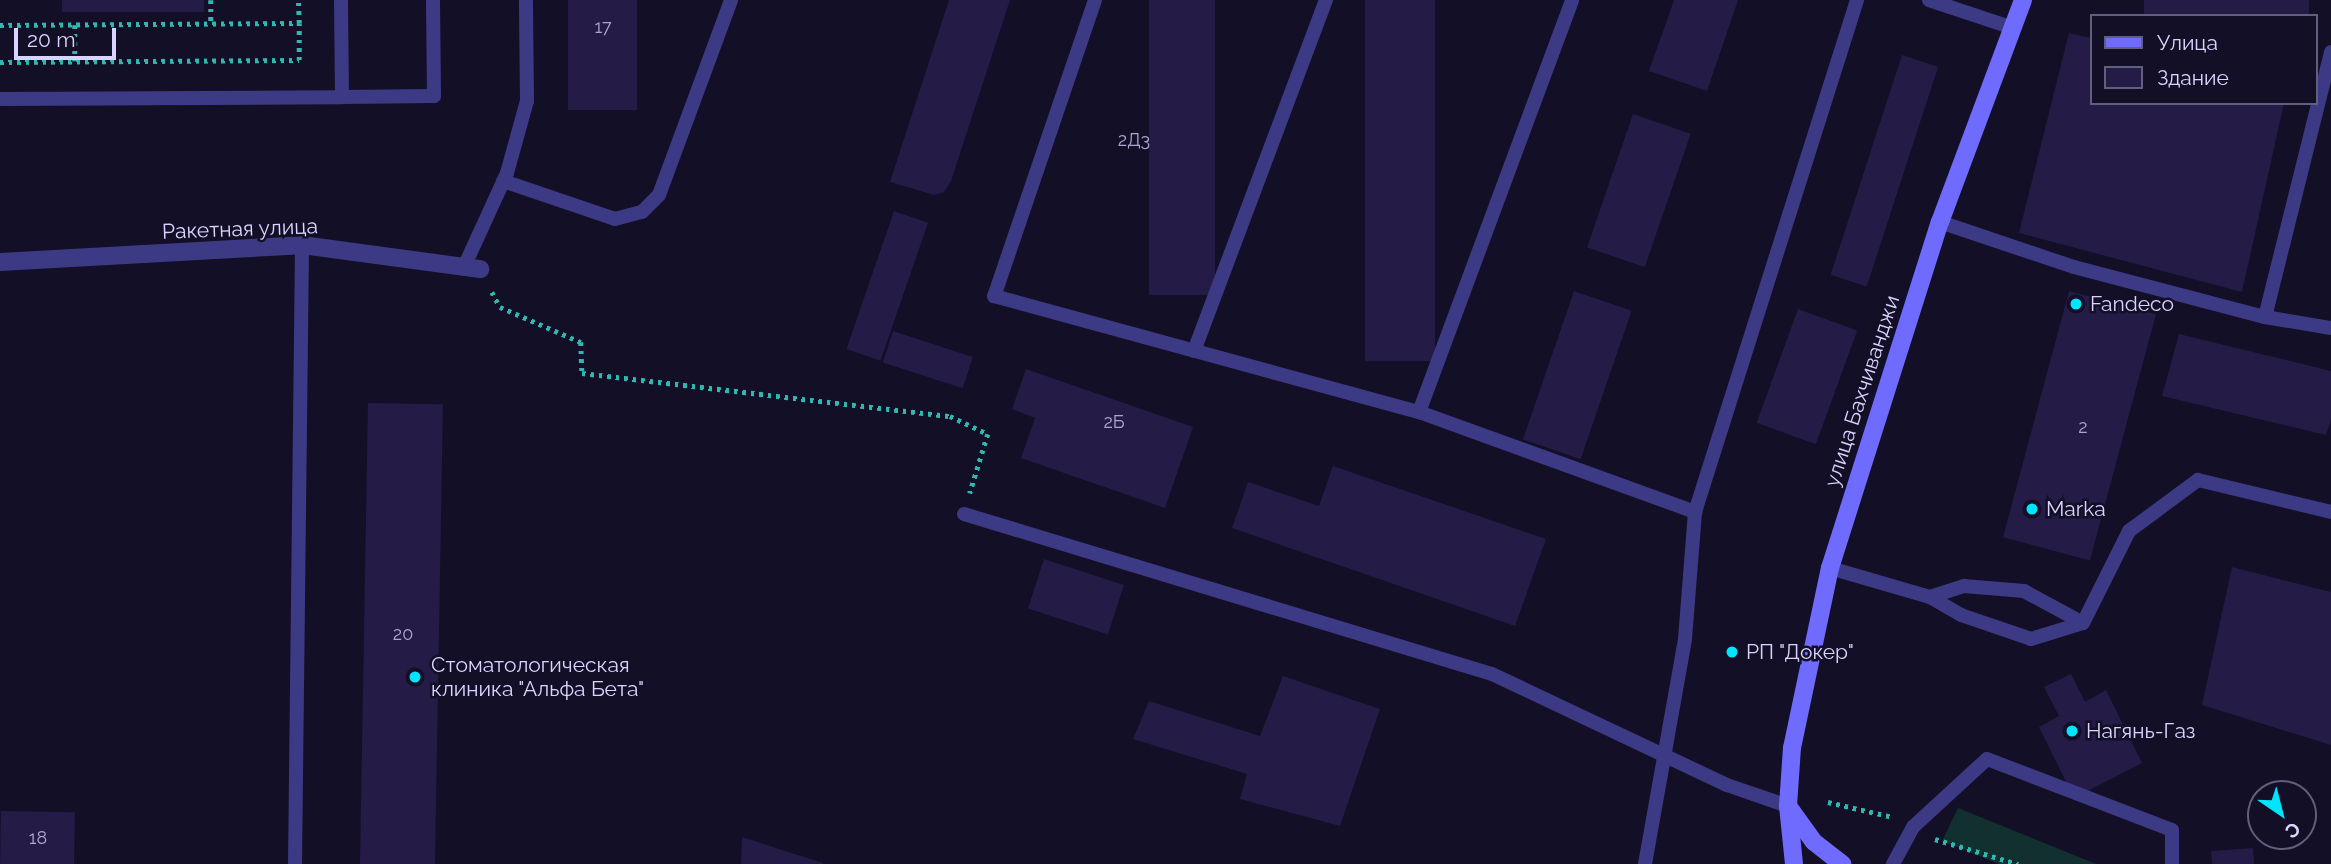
<!DOCTYPE html>
<html>
<head>
<meta charset="utf-8">
<style>
  body { margin:0 }
  #map { position:relative; width:2331px; height:864px; overflow:hidden; background:#130f26; font-family:Raleway,sans-serif }
  div>[style] { position:absolute }
  .green>* { inset:0; background:#12302f }
  .building>* { inset:0; background:#241b47; transform-origin:0 0 }
  .path>* { height:4.5px; margin-top:-2.25px; transform-origin:0; background:repeating-linear-gradient(90deg,#2fb8b0 0 3.5px,transparent 0 8.5px) }
  .lane>* { height:14px; margin:-7px; padding:0 7px; transform-origin:7px; border-radius:7px; background:#3d3a85 }
  .street>* { height:18px; margin:-9px; padding:0 9px; transform-origin:9px; border-radius:9px; background:#3d3a85 }
  .secondary>* { height:18px; margin:-9px; padding:0 9px; transform-origin:9px; border-radius:9px; background:#6f6bff }
  .dots>* { width:19px; height:19px; translate:-50% -50%; box-sizing:border-box; border:4px solid #130f26; border-radius:50% }
  span { translate:-50% -50%; white-space:nowrap; text-align:center; line-height:1.15; -webkit-text-stroke:5px #130f26; paint-order:stroke }
  .number-label { font-size:18px; color:#aca6d1 }
  .number-label span { -webkit-text-stroke-width:0 }
  .street-label { font-size:21px; color:#d9d4ff }
  .poi-label { font-size:21px; color:#d9d4ff }
  .left { translate:0 -50%; text-align:left }
  .legend { position:absolute; left:2090px; top:14px; width:228px; height:91px; box-sizing:border-box; background:#130f26; border:2px solid #625e7d; margin:0; padding:9px 12px; list-style:none; font-size:21px; color:#d9d4ff }
  .legend li { display:flex; align-items:center; gap:14px; height:35px }
  .legend b { width:35px; border:2px solid #625e7d }
  .north { position:absolute; left:2247px; top:780px; width:70px; height:70px; box-sizing:border-box; background:#130f26; border:2px solid #625e7d; border-radius:50%; rotate:145deg; font-size:19px; font-weight:700; line-height:28px; text-align:center; color:#d9d4ff }
  .north::after { content:''; display:block; margin:auto; width:24px; height:32px; background:#00e5ff; clip-path:polygon(50% 0,100% 100%,50% 72%,0 100%) }
  .scale { position:absolute; left:14px; top:28px; width:102px; height:32px; box-sizing:border-box; border:4px solid #d9d4ff; border-top:0; padding-left:9px; font-size:21px; line-height:24px; white-space:nowrap; color:#d9d4ff; -webkit-text-stroke:5px #130f26; paint-order:stroke }
</style>
</head>
<body>
<div id="map">
  <div class="green">
    <div style="clip-path:polygon(1958px 808px,2096px 864px,1999px 864px,1942px 841px)"></div>
  </div>
  <div class="building">
    <div style="left:62px;top:0;width:142px;height:12px"></div>
    <div style="left:568px;top:0;width:69px;height:110px"></div>
    <div style="clip-path:polygon(949px 0,1010px 0,951px 181px,944px 192px,934px 195px,890px 182px)"></div>
    <div style="left:1149px;top:0;width:66px;height:295px"></div>
    <div style="left:1365px;top:0;width:70px;height:361px"></div>
    <div style="clip-path:polygon(1674px 0,1738px 0,1707px 91px,1649px 71px)"></div>
    <div style="left:2144px;top:0;width:165px;height:16px"></div>
    <div style="clip-path:polygon(2069px 33px,2091px 38px,2091px 103px,2284px 103px,2242px 292px,2019px 233px)"></div>
    <div style="left:1902px;top:55px;width:38px;height:231px;rotate:18deg"></div>
    <div style="left:1633px;top:114px;width:61px;height:141px;rotate:19deg"></div>
    <div style="left:894px;top:211px;width:36px;height:146px;rotate:19deg"></div>
    <div style="left:1574px;top:291px;width:61px;height:157px;rotate:19deg"></div>
    <div style="left:2069px;top:291px;width:90px;height:255px;rotate:15deg"></div>
    <div style="left:1798px;top:309px;width:63px;height:121px;rotate:20deg"></div>
    <div style="left:893px;top:331px;width:84px;height:33px;rotate:18deg"></div>
    <div style="clip-path:polygon(2179px 334px,2331px 371px,2331px 420px,2326px 435px,2162px 396px)"></div>
    <div style="clip-path:polygon(1026px 369px,1193px 427px,1165px 508px,1021px 458px,1035px 418px,1012px 409px)"></div>
    <div style="left:368px;top:403px;width:75px;height:461px;rotate:1deg"></div>
    <div style="clip-path:polygon(1333px 466px,1546px 539px,1515px 626px,1232px 528px,1248px 482px,1319px 506px)"></div>
    <div style="left:1044px;top:559px;width:84px;height:52px;rotate:18deg"></div>
    <div style="clip-path:polygon(2232px 567px,2331px 592px,2331px 745px,2202px 705px)"></div>
    <div style="clip-path:polygon(2071px 674px,2085px 702px,2106px 690px,2142px 763px,2074px 798px,2039px 727px,2059px 716px,2044px 687px)"></div>
    <div style="clip-path:polygon(1283px 676px,1380px 709px,1340px 826px,1240px 799px,1247px 774px,1133px 739px,1149px 701px,1260px 736px)"></div>
    <div style="left:1px;top:811px;width:74px;height:53px;rotate:1deg"></div>
    <div style="clip-path:polygon(742px 837px,823px 863px,823px 864px,741px 864px)"></div>
    <div style="left:2253px;top:848px;width:16px;height:42px;rotate:86deg"></div>
  </div>
  <div class="path">
    <div style="left:211px;top:0;width:24px;rotate:90deg"></div>
    <div style="left:0;top:25px;width:299px;rotate:-0.4deg"></div>
    <div style="left:299px;top:23px;width:23px;rotate:-92deg"></div>
    <div style="left:75px;top:25px;width:36px;rotate:90deg"></div>
    <div style="left:0;top:62px;width:299px;rotate:-0.4deg"></div>
    <div style="left:299px;top:60px;width:37px;rotate:-90deg"></div>
    <div style="left:492px;top:292px;width:17px;rotate:62deg"></div>
    <div style="left:500px;top:307px;width:88px;rotate:23.4deg"></div>
    <div style="left:581px;top:342px;width:31px;rotate:88deg"></div>
    <div style="left:582px;top:373px;width:371px;rotate:6.7deg"></div>
    <div style="left:950px;top:416px;width:42px;rotate:25.3deg"></div>
    <div style="left:988px;top:434px;width:62px;rotate:107deg"></div>
    <div style="left:1828px;top:802px;width:67px;rotate:13deg"></div>
    <div style="left:1935px;top:839px;width:87px;rotate:16.8deg"></div>
  </div>
  <div class="lane">
    <div style="left:1095px;top:0;width:313px;rotate:108.8deg"></div>
    <div style="left:994px;top:296px;width:441px;rotate:15.3deg"></div>
    <div style="left:1419px;top:412px;width:294px;rotate:19.9deg"></div>
    <div style="left:1929px;top:0;width:89px;rotate:18.4deg"></div>
    <div style="left:342px;top:97px;width:92px;rotate:-0.6deg"></div>
    <div style="left:434px;top:96px;width:96px;rotate:-90.6deg"></div>
    <div style="left:0;top:99px;width:342px;rotate:-0.3deg"></div>
    <div style="left:342px;top:97px;width:97px;rotate:-90.6deg"></div>
    <div style="left:503px;top:181px;width:118px;rotate:18.7deg"></div>
    <div style="left:615px;top:219px;width:28px;rotate:-15deg"></div>
    <div style="left:642px;top:212px;width:24px;rotate:-45deg"></div>
    <div style="left:659px;top:195px;width:208px;rotate:-69.7deg"></div>
    <div style="left:1940px;top:222px;width:141px;rotate:18.6deg"></div>
    <div style="left:2074px;top:267px;width:197px;rotate:14.7deg"></div>
    <div style="left:2265px;top:317px;width:67px;rotate:9.5deg"></div>
    <div style="left:464px;top:267px;width:103px;rotate:-65.4deg"></div>
    <div style="left:507px;top:173px;width:75px;rotate:-74.5deg"></div>
    <div style="left:527px;top:101px;width:101px;rotate:-90.6deg"></div>
    <div style="left:2265px;top:317px;width:273px;rotate:-76deg"></div>
    <div style="left:1194px;top:351px;width:375px;rotate:-69.4deg"></div>
    <div style="left:1419px;top:412px;width:439px;rotate:-69.6deg"></div>
    <div style="left:964px;top:514px;width:552px;rotate:16.86deg"></div>
    <div style="left:1492px;top:674px;width:260px;rotate:25.3deg"></div>
    <div style="left:1727px;top:785px;width:65px;rotate:19deg"></div>
    <div style="left:1830px;top:568px;width:104px;rotate:16.2deg"></div>
    <div style="left:1930px;top:597px;width:36px;rotate:30deg"></div>
    <div style="left:1961px;top:615px;width:74px;rotate:18.9deg"></div>
    <div style="left:2031px;top:639px;width:54px;rotate:-17.1deg"></div>
    <div style="left:2083px;top:623px;width:103px;rotate:-63.4deg"></div>
    <div style="left:2129px;top:531px;width:86px;rotate:-36.5deg"></div>
    <div style="left:2198px;top:480px;width:137px;rotate:13.5deg"></div>
    <div style="left:1930px;top:597px;width:36px;rotate:-18deg"></div>
    <div style="left:1964px;top:586px;width:60px;rotate:4.8deg"></div>
    <div style="left:2024px;top:591px;width:67px;rotate:28.5deg"></div>
    <div style="left:295px;top:864px;width:619px;rotate:-89.35deg"></div>
    <div style="left:1645px;top:864px;width:229px;rotate:-79.9deg"></div>
    <div style="left:1685px;top:639px;width:127px;rotate:-85.5deg"></div>
    <div style="left:1695px;top:512px;width:537px;rotate:-72.44deg"></div>
    <div style="left:1893px;top:864px;width:42px;rotate:-61.6deg"></div>
    <div style="left:1913px;top:827px;width:100px;rotate:-42.6deg"></div>
    <div style="left:1987px;top:759px;width:198px;rotate:21deg"></div>
    <div style="left:2172px;top:830px;width:34px;rotate:90deg"></div>
  </div>
  <div class="street">
    <div style="left:0;top:262px;width:302px;rotate:-3.2deg"></div>
    <div style="left:302px;top:245px;width:180px;rotate:7.7deg"></div>
  </div>
  <div class="secondary">
    <div style="left:1788px;top:806px;width:44px;rotate:54.2deg"></div>
    <div style="left:1814px;top:842px;width:36px;rotate:38deg"></div>
    <div style="left:1794px;top:864px;width:58px;rotate:-95.9deg"></div>
    <div style="left:1788px;top:806px;width:58px;rotate:-86.1deg"></div>
    <div style="left:1792px;top:748px;width:184px;rotate:-78.1deg"></div>
    <div style="left:1830px;top:568px;width:363px;rotate:-72.4deg"></div>
    <div style="left:1940px;top:222px;width:237px;rotate:-69.5deg"></div>
  </div>
  <div class="dots">
    <div style="left:2076px;top:304px;background:#00e5ff"></div>
    <div style="left:2032px;top:509px;background:#00e5ff"></div>
    <div style="left:1732px;top:652px;background:#00e5ff"></div>
    <div style="left:415px;top:677px;background:#00e5ff"></div>
    <div style="left:2072px;top:731px;background:#00e5ff"></div>
  </div>
  <div class="number-label">
    <span style="left:603px;top:27px">17</span>
    <span style="left:1134px;top:140px">2Д3</span>
    <span style="left:1114px;top:422px">2Б</span>
    <span style="left:2083px;top:427px">2</span>
    <span style="left:403px;top:634px">20</span>
    <span style="left:38px;top:838px">18</span>
  </div>
  <div class="street-label">
    <span style="left:240px;top:229px;rotate:-2deg">Ракетная улица</span>
    <span style="left:1862px;top:391px;rotate:-72deg">улица Бахчиванджи</span>
  </div>
  <div class="poi-label">
    <span class="left" style="left:2090px;top:304px">Fandeco</span>
    <span class="left" style="left:2046px;top:509px">Marka</span>
    <span class="left" style="left:1746px;top:652px">РП "Докер"</span>
    <span class="left" style="left:431px;top:677px">Стоматологическая<br>клиника "Альфа Бета"</span>
    <span class="left" style="left:2086px;top:731px">Нагянь-Газ</span>
  </div>
  <ul class="legend">
  <li><b style="height:9px;background:#6f6bff"></b>Улица</li>
  <li><b style="height:19px;background:#241b47"></b>Здание</li>
  </ul>
  <div class="north">С</div>
  <div class="scale">20 m</div>
</div>
</body>
</html>
